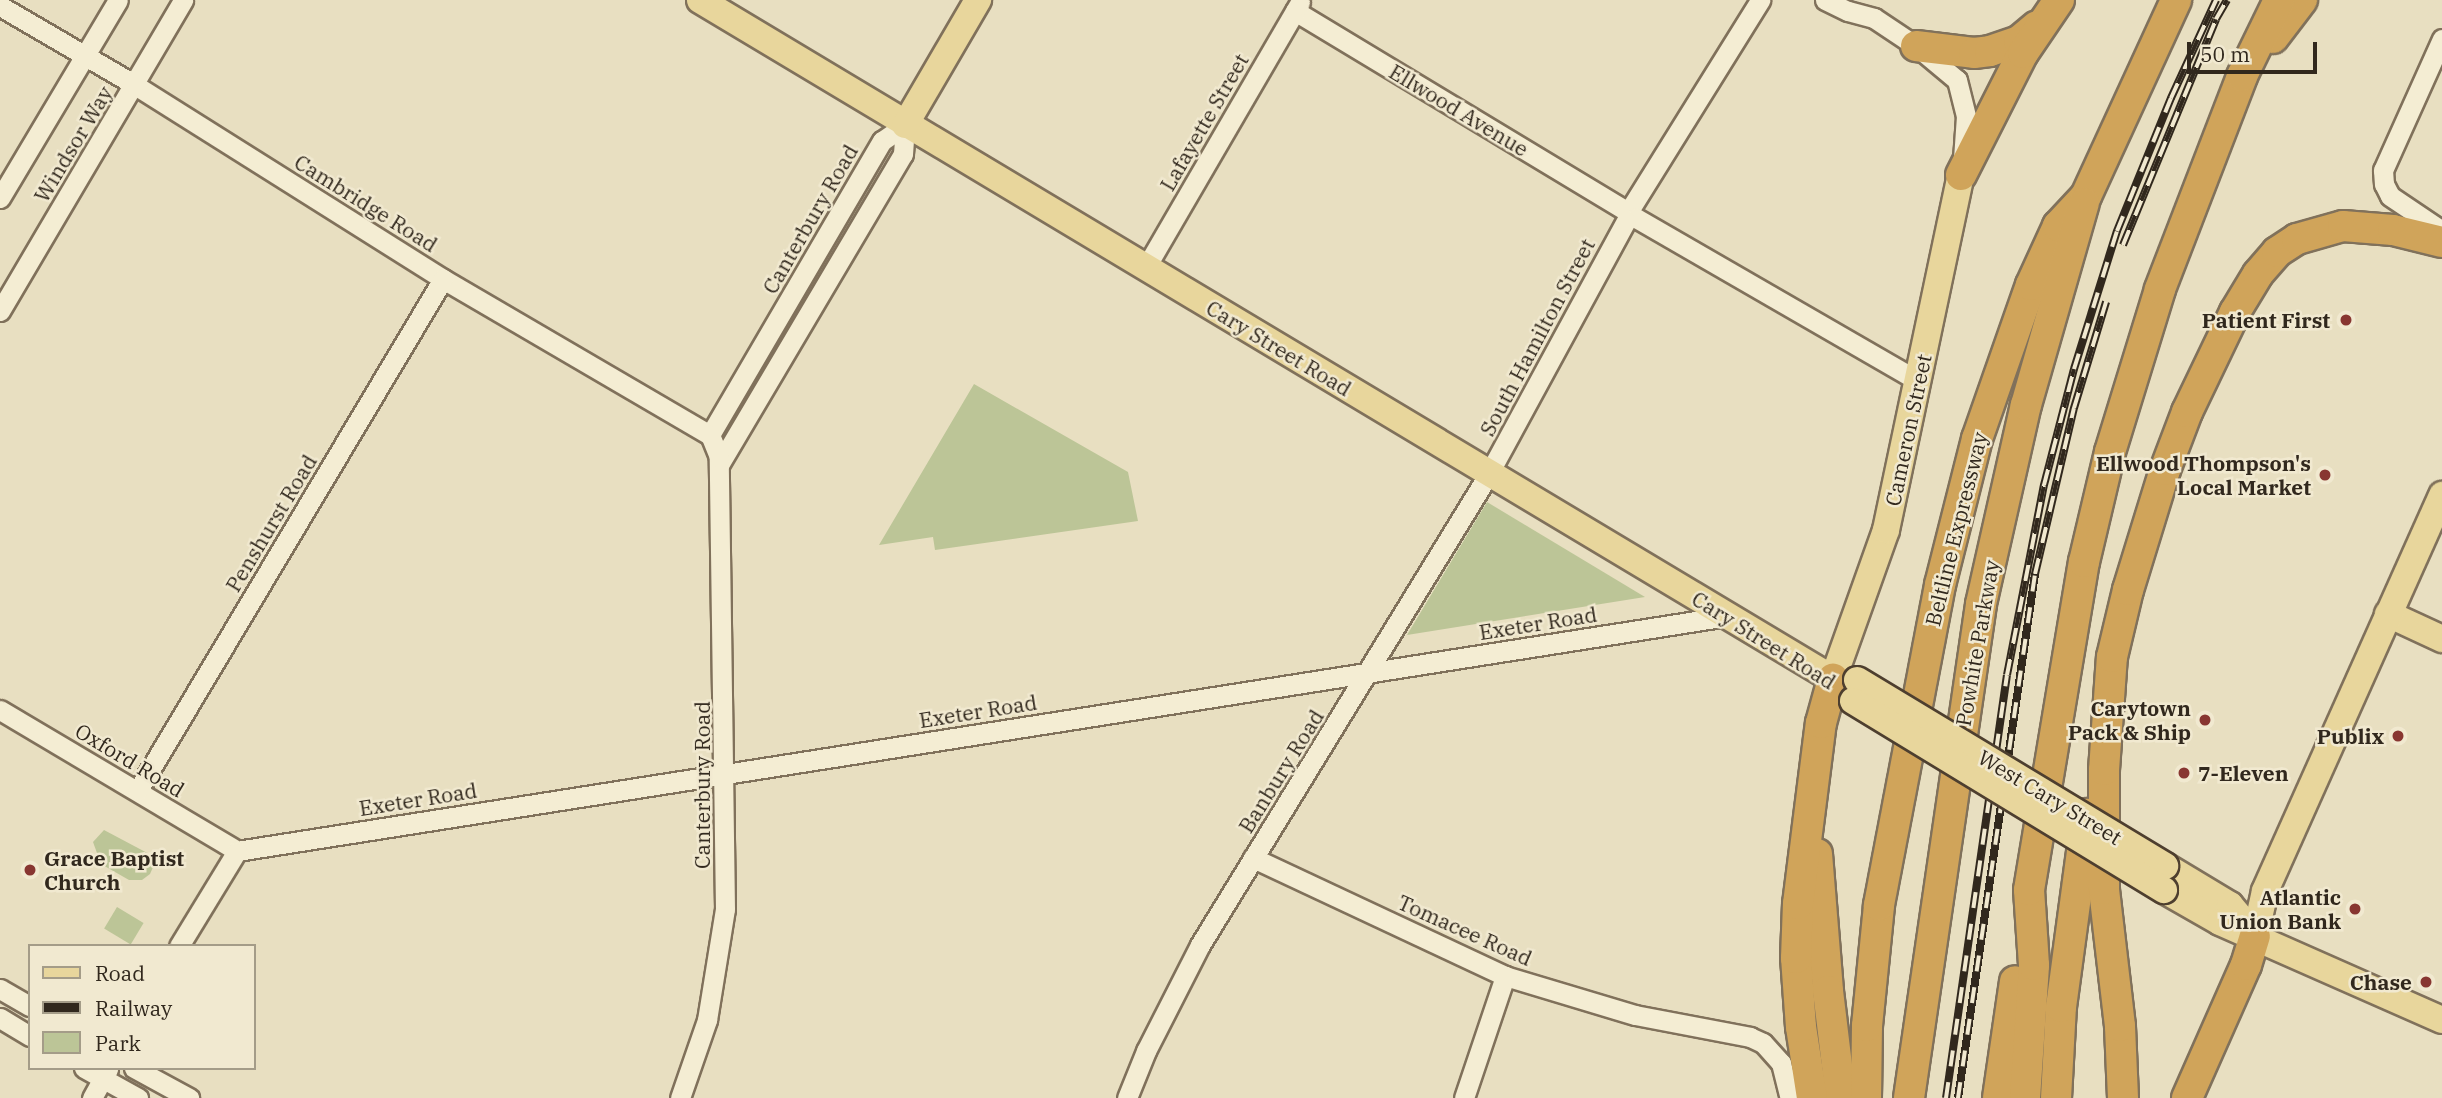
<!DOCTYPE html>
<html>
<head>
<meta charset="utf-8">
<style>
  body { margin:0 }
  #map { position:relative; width:2442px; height:1098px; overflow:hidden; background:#e8dfc1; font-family:"IBM Plex Serif",serif }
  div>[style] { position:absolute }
  .green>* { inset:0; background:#bcc597; transform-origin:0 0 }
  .roads { filter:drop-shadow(2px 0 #80715b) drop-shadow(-2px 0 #80715b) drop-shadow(0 2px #80715b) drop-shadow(0 -2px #80715b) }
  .minor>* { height:19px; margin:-9.5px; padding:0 9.5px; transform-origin:9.5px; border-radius:9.5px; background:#f4edd3 }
  .major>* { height:26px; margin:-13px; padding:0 13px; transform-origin:13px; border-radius:13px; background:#e8d69c }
  .highway>* { height:30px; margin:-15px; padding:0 15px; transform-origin:15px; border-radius:15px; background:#d0a45a }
  .rail>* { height:8px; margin-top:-4px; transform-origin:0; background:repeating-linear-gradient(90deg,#f1e9d0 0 16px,#31281d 0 32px); box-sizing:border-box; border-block:2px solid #31281d }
  .bridges { filter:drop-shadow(2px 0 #4e3f2f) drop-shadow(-2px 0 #4e3f2f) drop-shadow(0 2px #4e3f2f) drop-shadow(0 -2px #4e3f2f) }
  .major-bridge>* { height:26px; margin:-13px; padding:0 13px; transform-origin:13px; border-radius:13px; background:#e8d69c }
  .dots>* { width:19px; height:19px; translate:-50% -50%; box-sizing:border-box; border:4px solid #f1e9d0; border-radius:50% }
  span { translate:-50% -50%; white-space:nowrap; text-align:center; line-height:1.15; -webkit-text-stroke:5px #f1e9d0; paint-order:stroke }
  .street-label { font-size:21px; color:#31281d }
  .poi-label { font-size:21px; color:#31281d; font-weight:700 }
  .right { translate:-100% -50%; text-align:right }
  .left { translate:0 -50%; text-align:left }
  .legend { position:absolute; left:28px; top:944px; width:228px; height:126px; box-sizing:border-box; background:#f1e9d0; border:2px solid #a49c88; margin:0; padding:9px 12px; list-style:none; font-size:21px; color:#31281d }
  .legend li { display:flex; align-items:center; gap:14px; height:35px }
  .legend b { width:35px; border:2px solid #a49c88 }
  .scale { position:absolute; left:2187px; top:42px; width:130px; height:32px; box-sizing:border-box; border:4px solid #31281d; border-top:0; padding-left:9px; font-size:21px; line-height:24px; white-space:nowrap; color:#31281d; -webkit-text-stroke:5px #f1e9d0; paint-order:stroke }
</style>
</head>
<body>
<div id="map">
  <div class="green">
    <div style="clip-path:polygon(974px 384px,1128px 472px,1138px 521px,935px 550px,933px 537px,879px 545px)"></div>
    <div style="clip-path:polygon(1487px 502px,1645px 597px,1407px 635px)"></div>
    <div style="clip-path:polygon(104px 830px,153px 856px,154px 865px,150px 874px,142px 880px,129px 880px,101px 864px,93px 842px)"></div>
    <div style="left:117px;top:907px;width:31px;height:25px;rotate:31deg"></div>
  </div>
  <div class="roads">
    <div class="minor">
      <div style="left:1825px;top:0;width:25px;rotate:26deg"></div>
      <div style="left:1848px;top:11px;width:27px;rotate:15deg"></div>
      <div style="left:1874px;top:18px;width:50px;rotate:33.7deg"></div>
      <div style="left:1916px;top:46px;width:53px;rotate:39.7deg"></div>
      <div style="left:1957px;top:80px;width:37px;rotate:76deg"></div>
      <div style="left:1966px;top:116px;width:43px;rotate:94deg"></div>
      <div style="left:0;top:6px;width:156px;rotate:30.3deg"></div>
      <div style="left:135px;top:85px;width:364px;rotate:32.2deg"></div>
      <div style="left:443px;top:279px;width:309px;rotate:30.3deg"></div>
      <div style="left:1295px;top:11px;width:383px;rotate:31.1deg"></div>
      <div style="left:2442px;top:39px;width:144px;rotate:114.2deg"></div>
      <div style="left:2383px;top:170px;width:14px;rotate:86deg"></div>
      <div style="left:2384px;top:184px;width:13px;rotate:63deg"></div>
      <div style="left:2390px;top:196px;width:63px;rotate:33.9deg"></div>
      <div style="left:0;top:198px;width:230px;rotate:-59.2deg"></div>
      <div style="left:1632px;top:206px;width:243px;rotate:-58.1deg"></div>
      <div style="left:1636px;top:218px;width:326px;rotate:30deg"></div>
      <div style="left:1146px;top:267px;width:306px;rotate:-59.8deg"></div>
      <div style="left:0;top:311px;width:361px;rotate:-59.5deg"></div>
      <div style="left:710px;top:435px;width:341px;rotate:-59.7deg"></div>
      <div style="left:882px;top:141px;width:28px;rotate:-35deg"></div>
      <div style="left:719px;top:465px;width:361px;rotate:-59.4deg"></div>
      <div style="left:903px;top:154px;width:29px;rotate:-86deg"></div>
      <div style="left:0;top:710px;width:276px;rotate:30.7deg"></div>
      <div style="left:138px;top:790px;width:595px;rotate:-59.17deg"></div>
      <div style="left:237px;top:851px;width:1508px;rotate:-8.96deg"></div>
      <div style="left:1253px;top:858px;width:278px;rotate:25.1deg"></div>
      <div style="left:1505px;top:976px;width:136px;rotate:16.7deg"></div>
      <div style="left:1635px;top:1015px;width:117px;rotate:10.8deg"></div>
      <div style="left:1750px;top:1037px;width:14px;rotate:25deg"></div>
      <div style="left:1763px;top:1043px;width:27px;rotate:48deg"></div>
      <div style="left:1781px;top:1063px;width:36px;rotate:76deg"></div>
      <div style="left:179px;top:946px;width:111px;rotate:-58.6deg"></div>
      <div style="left:0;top:989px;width:34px;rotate:30deg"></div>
      <div style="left:0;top:1018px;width:35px;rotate:31deg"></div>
      <div style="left:84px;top:1068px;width:62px;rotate:29.1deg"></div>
      <div style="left:134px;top:1068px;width:63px;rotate:28.6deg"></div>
      <div style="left:92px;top:1098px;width:33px;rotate:-61deg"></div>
      <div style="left:680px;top:1098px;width:83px;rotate:-70.9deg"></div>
      <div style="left:707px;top:1020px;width:112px;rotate:-80.8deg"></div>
      <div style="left:725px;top:909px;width:452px;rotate:-90.8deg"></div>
      <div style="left:719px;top:457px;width:24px;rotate:-112deg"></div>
      <div style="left:1127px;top:1098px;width:51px;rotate:-68deg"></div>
      <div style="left:1146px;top:1051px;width:119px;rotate:-63deg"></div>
      <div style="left:1200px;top:945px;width:551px;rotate:-58.5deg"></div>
      <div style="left:1488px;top:475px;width:289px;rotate:-61.5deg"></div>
      <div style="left:1464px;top:1098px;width:129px;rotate:-71.4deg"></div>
    </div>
    <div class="major">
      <div style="left:700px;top:0;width:1321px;rotate:30.93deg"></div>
      <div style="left:1833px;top:679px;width:21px;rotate:47deg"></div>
      <div style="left:905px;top:125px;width:145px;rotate:-59.7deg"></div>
      <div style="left:2388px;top:614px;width:60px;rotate:24.8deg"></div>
      <div style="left:1833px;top:679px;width:158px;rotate:-70.4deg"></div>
      <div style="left:1886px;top:530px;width:363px;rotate:-78.1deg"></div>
      <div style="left:2165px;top:866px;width:76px;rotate:31deg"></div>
      <div style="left:2230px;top:905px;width:38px;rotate:50deg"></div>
      <div style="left:2164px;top:890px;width:64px;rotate:29.7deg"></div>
      <div style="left:2220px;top:922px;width:243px;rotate:23.8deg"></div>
      <div style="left:2255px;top:936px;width:46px;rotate:-77.5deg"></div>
      <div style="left:2265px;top:891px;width:434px;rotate:-65.9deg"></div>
    </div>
    <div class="highway">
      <div style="left:2273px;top:38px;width:48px;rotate:-52.7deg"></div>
      <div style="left:1916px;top:46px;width:58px;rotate:6.9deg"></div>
      <div style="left:1974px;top:53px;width:16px;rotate:-7deg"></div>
      <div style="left:1990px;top:51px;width:31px;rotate:-19deg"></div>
      <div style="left:2019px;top:41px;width:23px;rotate:-40deg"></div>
      <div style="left:1961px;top:175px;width:137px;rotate:-63.1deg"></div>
      <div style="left:2023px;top:53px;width:64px;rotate:-55.8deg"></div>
      <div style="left:1817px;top:854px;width:137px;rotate:85.4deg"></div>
      <div style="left:1828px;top:991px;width:108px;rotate:83.1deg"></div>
      <div style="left:1812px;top:1098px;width:72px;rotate:-98.8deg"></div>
      <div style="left:1801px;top:1027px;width:69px;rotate:-94.1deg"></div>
      <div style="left:1796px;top:958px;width:54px;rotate:-87.9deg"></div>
      <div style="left:1798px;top:904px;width:182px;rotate:-82.8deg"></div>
      <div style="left:1821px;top:723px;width:46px;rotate:-74.7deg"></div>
      <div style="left:1866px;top:1098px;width:72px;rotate:-89.2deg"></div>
      <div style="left:1867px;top:1026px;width:122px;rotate:-84.3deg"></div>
      <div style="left:1879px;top:905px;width:326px;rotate:-79.2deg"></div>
      <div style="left:1940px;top:585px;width:151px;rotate:-75.8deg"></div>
      <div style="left:1977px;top:439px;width:163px;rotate:-70.7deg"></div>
      <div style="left:2031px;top:285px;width:65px;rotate:-65.4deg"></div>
      <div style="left:2058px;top:226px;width:41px;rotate:-47deg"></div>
      <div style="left:2086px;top:196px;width:216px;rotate:-65.3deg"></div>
      <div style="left:1909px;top:1098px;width:499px;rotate:-81.7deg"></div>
      <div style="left:1981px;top:604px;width:204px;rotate:-77.3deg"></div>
      <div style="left:2026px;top:405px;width:210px;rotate:-74deg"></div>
      <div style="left:1998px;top:1098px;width:118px;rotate:-81.7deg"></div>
      <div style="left:2025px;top:1098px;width:133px;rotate:-86.1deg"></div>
      <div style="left:2034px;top:965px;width:75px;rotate:-93.8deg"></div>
      <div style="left:2029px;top:890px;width:333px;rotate:-80.5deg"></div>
      <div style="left:2084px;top:562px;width:113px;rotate:-76.7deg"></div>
      <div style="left:2110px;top:452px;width:170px;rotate:-72.9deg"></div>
      <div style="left:2160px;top:289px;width:228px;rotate:-68.9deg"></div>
      <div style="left:2242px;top:76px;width:85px;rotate:-64deg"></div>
      <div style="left:2056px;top:1098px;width:91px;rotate:-86.9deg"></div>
      <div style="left:2061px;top:1007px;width:195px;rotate:-82.3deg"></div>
      <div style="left:2123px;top:1098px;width:72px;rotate:-92.4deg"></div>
      <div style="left:2120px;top:1026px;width:138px;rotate:-96.7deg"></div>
      <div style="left:2104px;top:889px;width:119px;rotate:-90deg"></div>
      <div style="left:2104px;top:770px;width:113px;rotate:-86deg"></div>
      <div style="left:2112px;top:657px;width:69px;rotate:-76.6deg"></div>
      <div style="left:2128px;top:590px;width:126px;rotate:-72.9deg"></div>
      <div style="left:2165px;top:470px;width:62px;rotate:-69.2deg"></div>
      <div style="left:2187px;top:412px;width:111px;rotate:-64.4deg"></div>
      <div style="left:2235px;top:312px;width:44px;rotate:-58.8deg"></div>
      <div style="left:2258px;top:274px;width:29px;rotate:-49deg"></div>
      <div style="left:2277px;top:252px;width:24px;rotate:-33deg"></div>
      <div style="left:2297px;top:239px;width:48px;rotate:-15.8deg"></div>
      <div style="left:2343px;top:226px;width:50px;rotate:4.6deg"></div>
      <div style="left:2393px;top:230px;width:50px;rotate:13.8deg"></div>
      <div style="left:2187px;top:1098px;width:145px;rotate:-66.1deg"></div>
      <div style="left:2246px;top:965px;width:30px;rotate:-73deg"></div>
    </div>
  </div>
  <div class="rail">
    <div style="left:2123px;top:245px;width:244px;rotate:-67.6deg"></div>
    <div style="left:2216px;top:19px;width:22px;rotate:-60deg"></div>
    <div style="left:1946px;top:1098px;width:427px;rotate:-81.8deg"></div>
    <div style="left:2007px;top:675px;width:194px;rotate:-79deg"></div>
    <div style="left:2044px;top:485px;width:120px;rotate:-75.5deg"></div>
    <div style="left:2074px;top:369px;width:145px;rotate:-72.7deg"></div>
    <div style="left:2117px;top:231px;width:144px;rotate:-67.9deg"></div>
    <div style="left:2171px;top:98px;width:108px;rotate:-65.3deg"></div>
    <div style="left:1958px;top:1098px;width:530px;rotate:-81.64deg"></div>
    <div style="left:2035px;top:574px;width:171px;rotate:-76.8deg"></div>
    <div style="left:2074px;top:408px;width:111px;rotate:-73.2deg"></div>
  </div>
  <div class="bridges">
    <div class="major-bridge">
      <div style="left:1857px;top:680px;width:360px;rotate:31.1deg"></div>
      <div style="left:1853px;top:701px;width:364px;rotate:31.3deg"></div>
    </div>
  </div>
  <div class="dots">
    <div style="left:2346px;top:320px;background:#883631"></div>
    <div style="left:2325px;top:475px;background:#883631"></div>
    <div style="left:2205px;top:720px;background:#883631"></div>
    <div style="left:2398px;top:736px;background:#883631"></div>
    <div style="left:2184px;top:773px;background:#883631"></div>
    <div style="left:30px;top:870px;background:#883631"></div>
    <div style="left:2355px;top:909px;background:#883631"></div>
    <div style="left:2426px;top:982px;background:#883631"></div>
  </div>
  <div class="street-label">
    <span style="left:1459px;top:110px;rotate:31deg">Ellwood Avenue</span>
    <span style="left:1204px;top:122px;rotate:-60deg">Lafayette Street</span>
    <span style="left:73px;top:144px;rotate:-59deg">Windsor Way</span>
    <span style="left:366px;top:203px;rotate:32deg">Cambridge Road</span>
    <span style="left:810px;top:219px;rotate:-60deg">Canterbury Road</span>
    <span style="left:1537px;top:337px;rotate:-62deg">South Hamilton Street</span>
    <span style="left:1279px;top:348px;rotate:31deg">Cary Street Road</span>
    <span style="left:1908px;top:430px;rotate:-78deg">Cameron Street</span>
    <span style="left:271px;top:523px;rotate:-59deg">Penshurst Road</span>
    <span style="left:1956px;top:529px;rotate:-76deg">Beltline Expressway</span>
    <span style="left:1538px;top:623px;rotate:-9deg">Exeter Road</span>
    <span style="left:1764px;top:640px;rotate:32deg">Cary Street Road</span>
    <span style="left:1977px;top:643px;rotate:-80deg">Powhite Parkway</span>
    <span style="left:978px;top:711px;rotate:-9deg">Exeter Road</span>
    <span style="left:130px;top:760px;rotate:31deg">Oxford Road</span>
    <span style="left:1281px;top:771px;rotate:-58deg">Banbury Road</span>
    <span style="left:702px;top:785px;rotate:-90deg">Canterbury Road</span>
    <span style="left:2050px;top:797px;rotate:31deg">West Cary Street</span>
    <span style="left:418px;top:799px;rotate:-9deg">Exeter Road</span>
    <span style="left:1465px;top:930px;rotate:24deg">Tomacee Road</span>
  </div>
  <div class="poi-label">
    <span class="right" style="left:2330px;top:320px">Patient First</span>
    <span class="right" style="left:2311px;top:475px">Ellwood Thompson's<br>Local Market</span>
    <span class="right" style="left:2191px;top:720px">Carytown<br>Pack &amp; Ship</span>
    <span class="right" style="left:2384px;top:736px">Publix</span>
    <span class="left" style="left:2198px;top:773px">7-Eleven</span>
    <span class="left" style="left:44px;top:870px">Grace Baptist<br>Church</span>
    <span class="right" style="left:2341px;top:909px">Atlantic<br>Union Bank</span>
    <span class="right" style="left:2412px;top:982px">Chase</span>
  </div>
  <ul class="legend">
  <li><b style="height:9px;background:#e8d69c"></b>Road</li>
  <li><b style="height:9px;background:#31281d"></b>Railway</li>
  <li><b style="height:19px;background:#bcc597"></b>Park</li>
  </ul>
  <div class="scale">50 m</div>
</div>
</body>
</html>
